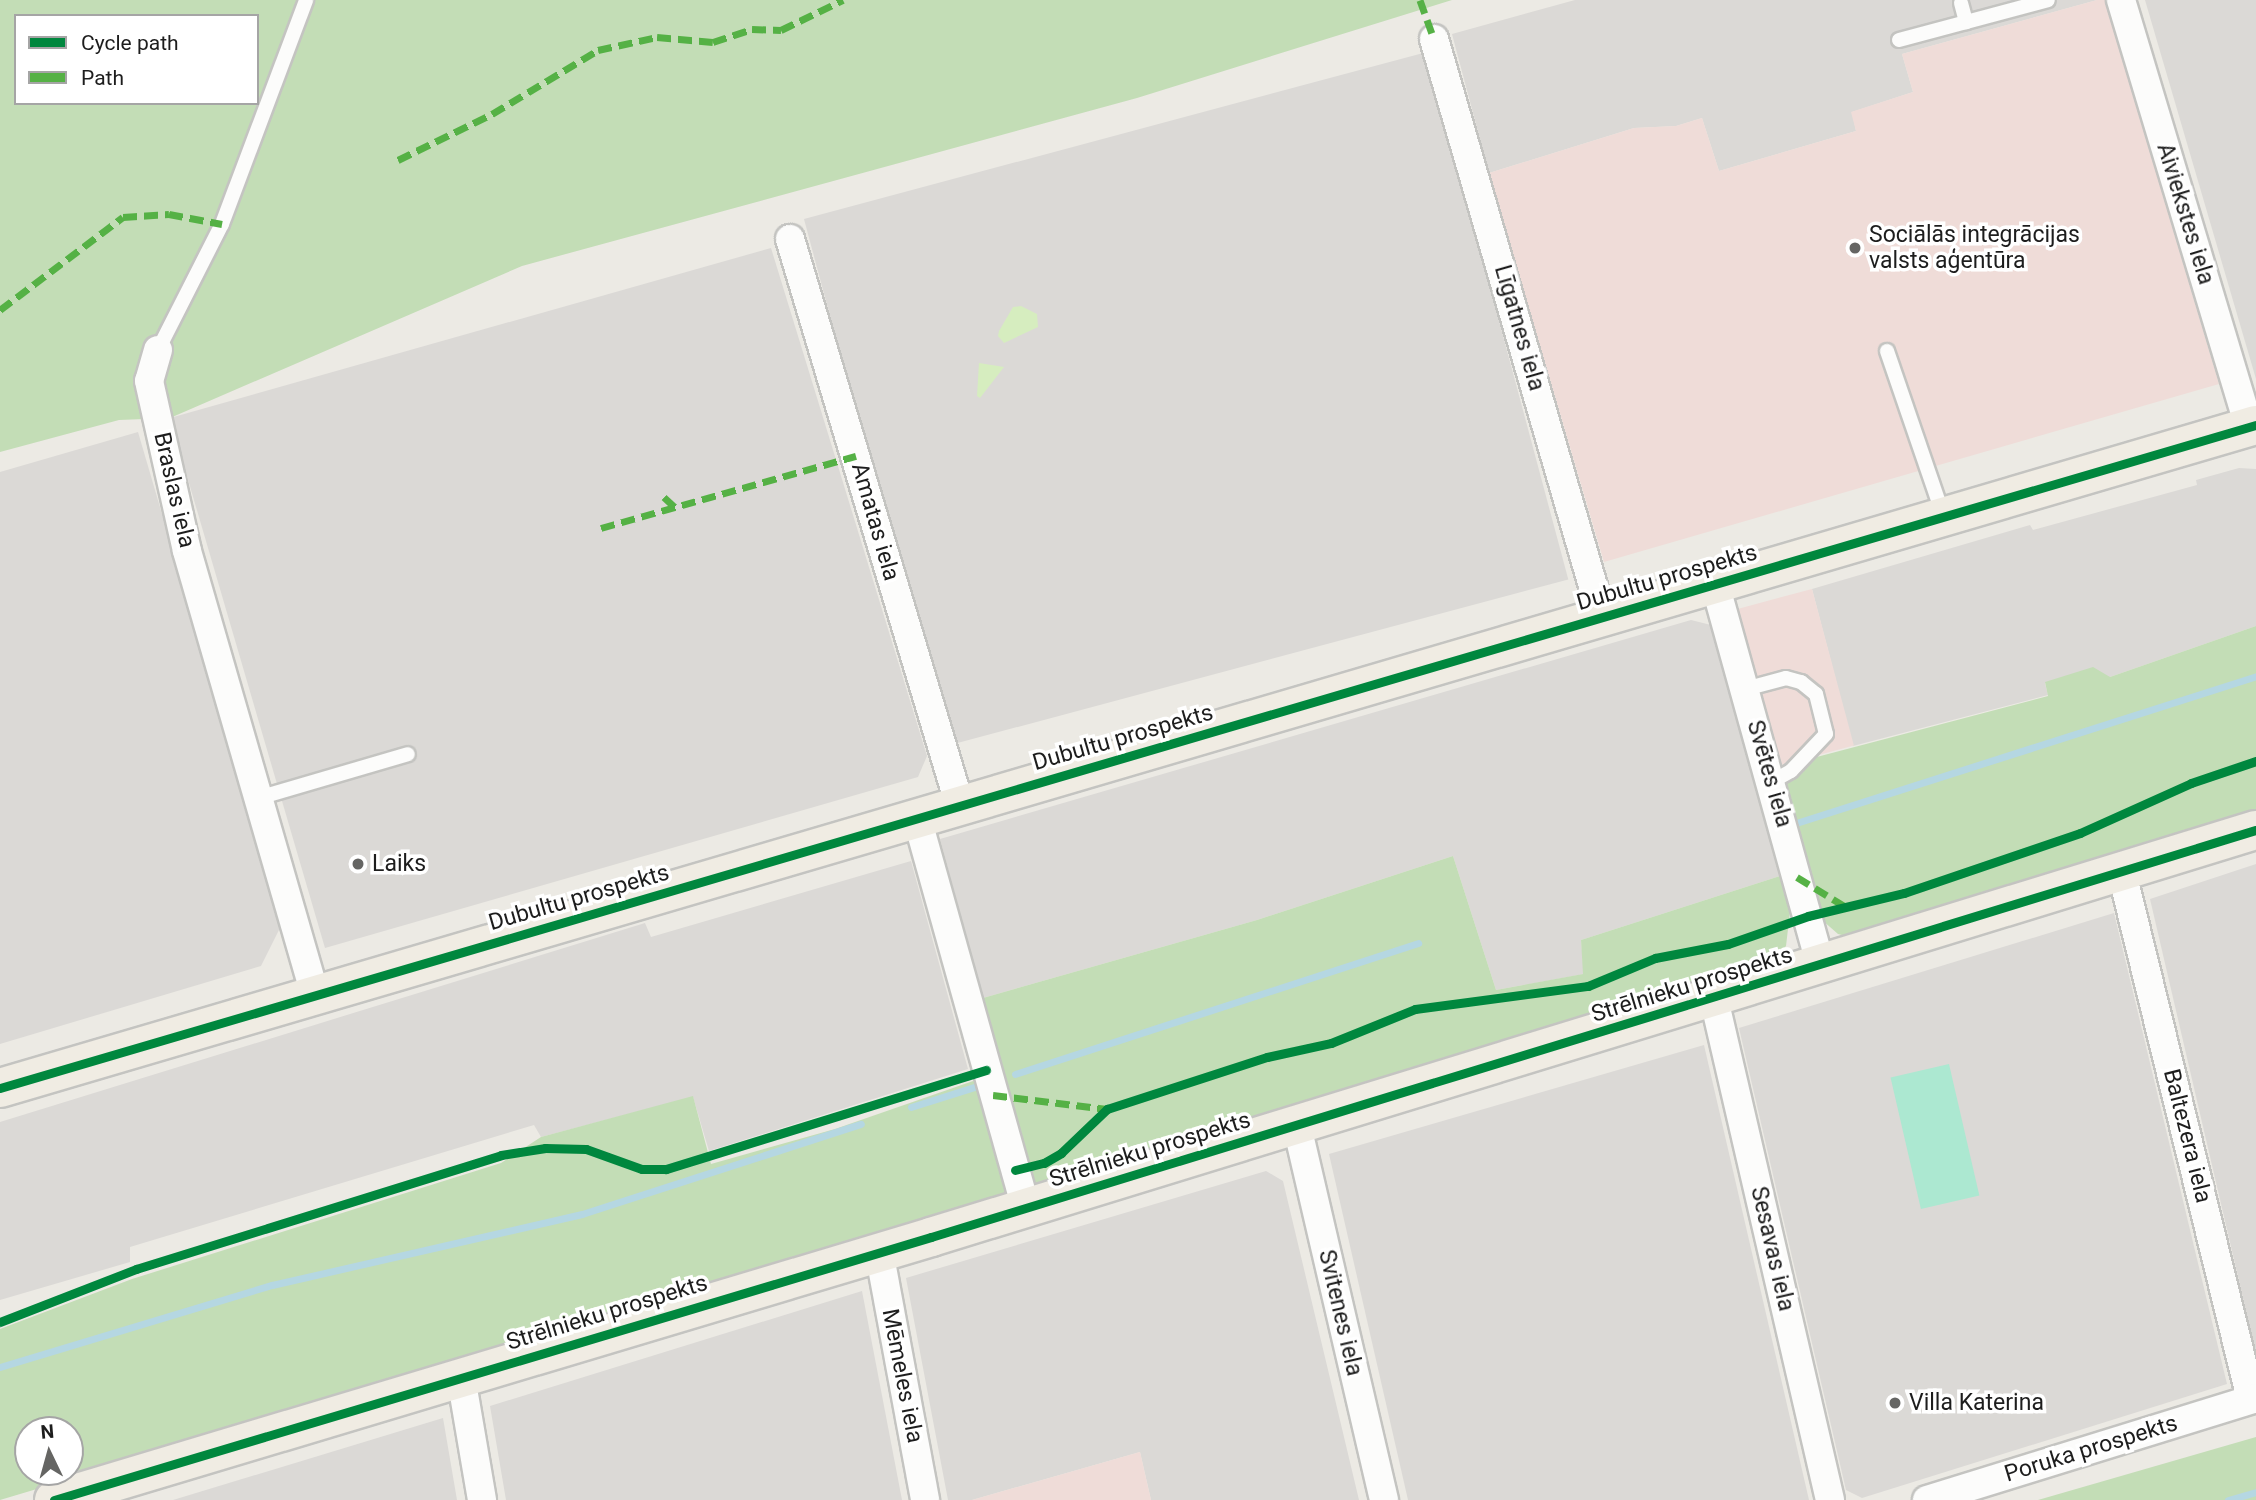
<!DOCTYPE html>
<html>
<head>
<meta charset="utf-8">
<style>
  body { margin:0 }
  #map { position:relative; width:2256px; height:1500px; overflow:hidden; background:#eceae4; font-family:Roboto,sans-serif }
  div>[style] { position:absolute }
  .residential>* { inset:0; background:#dbd9d6; transform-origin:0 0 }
  .commercial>* { inset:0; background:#efdcd8; transform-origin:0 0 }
  .grass>* { inset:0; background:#d6edbf }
  .forest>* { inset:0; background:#c3ddb6 }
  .pitch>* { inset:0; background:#ace8d1; transform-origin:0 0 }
  .stream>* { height:7px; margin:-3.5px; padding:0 3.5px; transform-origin:3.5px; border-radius:3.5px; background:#b5d7e2 }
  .roads { filter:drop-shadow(2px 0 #c4c4c1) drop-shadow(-2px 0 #c4c4c1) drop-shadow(0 2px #c4c4c1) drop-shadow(0 -2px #c4c4c1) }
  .lane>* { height:14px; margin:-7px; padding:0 7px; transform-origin:7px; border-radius:7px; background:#fcfcfb }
  .street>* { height:28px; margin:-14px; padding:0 14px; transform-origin:14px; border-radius:14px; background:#fcfcfb }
  .primary>* { height:38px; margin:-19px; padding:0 19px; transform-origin:19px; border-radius:19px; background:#f0ece3 }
  .quiet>* { height:7px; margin-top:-3.5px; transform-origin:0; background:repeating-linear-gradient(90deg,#55b145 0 14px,transparent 0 21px) }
  .cycleway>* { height:9px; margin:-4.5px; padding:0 4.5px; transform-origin:4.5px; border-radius:4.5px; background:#00873e }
  .dots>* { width:19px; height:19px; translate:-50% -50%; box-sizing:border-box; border:4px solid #fff; border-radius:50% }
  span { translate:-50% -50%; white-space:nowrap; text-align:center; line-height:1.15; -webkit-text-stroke:7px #fff; paint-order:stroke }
  .street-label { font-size:23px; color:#1d1d1d }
  .poi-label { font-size:23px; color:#1d1d1d }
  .left { translate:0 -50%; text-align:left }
  .legend { position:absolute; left:14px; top:14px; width:245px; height:91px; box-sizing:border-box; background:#fff; border:2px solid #a5a5a5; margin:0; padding:9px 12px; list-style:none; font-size:21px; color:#1d1d1d }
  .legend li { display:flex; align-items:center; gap:14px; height:35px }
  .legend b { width:35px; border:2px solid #a5a5a5 }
  .north { position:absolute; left:14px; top:1416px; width:70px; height:70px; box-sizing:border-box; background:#fff; border:2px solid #a5a5a5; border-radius:50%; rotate:355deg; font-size:19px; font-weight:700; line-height:28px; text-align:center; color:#1d1d1d }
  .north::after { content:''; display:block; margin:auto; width:24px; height:32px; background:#656563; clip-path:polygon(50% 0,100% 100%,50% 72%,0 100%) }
</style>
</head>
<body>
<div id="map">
  <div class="residential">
    <div style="clip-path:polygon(1575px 0,2097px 0,1902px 54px,1913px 92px,1852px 112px,1856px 131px,1719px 171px,1702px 118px,1676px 126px,1634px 128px,1489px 173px,1452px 34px)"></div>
    <div style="clip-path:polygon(2145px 0,2256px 0,2256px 379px)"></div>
    <div style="left:1427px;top:52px;width:546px;height:645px;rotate:75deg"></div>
    <div style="clip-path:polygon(771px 248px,927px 756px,918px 777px,325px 948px,170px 418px)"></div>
    <div style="clip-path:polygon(138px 432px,282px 924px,261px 966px,0 1044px,0 472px)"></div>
    <div style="clip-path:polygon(2239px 468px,2256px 469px,2256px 626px,2110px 677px,2045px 683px,2048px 695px,1853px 746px,1812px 589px,2030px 525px,2033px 530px,2197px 485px,2196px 480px)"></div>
    <div style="clip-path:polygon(1691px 620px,1711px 625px,1780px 876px,1581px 940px,1584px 974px,1496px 990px,1453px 856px,1257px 920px,983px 998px,940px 839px)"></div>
    <div style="clip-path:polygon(911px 861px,968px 1069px,709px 1151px,693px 1097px,541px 1137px,534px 1125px,130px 1247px,130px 1262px,0 1300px,0 1122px,645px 923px,651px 937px)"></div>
    <div style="clip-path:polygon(2256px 864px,2256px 1354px,2150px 899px)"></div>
    <div style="clip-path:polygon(2114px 913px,2227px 1384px,1862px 1498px,1846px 1490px,1739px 1028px)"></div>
    <div style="clip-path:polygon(1704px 1045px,1809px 1500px,1408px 1500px,1329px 1154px)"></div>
    <div style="clip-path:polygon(1266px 1171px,1283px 1181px,1359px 1500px,1151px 1500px,1140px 1452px,972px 1500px,948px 1500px,906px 1278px)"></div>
    <div style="clip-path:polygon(862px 1291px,902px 1500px,506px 1500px,490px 1406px)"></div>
    <div style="clip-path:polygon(443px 1418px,457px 1500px,173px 1500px)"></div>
  </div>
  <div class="commercial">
    <div style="clip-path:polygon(2097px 0,2105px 0,2219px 384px,1604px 562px,1489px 173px,1634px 128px,1676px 126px,1702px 118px,1719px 171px,1856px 131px,1851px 112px,1913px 92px,1902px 54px)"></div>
    <div style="left:1812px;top:589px;width:162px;height:79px;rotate:75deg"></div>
    <div style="clip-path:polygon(1140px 1452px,1151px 1500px,972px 1500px)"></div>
  </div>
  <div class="grass">
    <div style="clip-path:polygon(1021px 306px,1037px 314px,1038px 327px,1004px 343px,998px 336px,999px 331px,1013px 307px)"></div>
    <div style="clip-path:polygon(979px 363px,1004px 367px,980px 398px,977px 396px)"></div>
  </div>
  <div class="forest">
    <div style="clip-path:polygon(evenodd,0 0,1452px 0,1137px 98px,522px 266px,170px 418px,119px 420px,0 452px,0 0,16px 16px,257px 16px,257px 103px,16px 103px,16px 16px)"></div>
    <div style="clip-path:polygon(2256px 626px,2256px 816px,1862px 940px,1838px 934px,1822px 920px,1775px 768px,2048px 696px,2045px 682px,2093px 667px,2110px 677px)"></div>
    <div style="clip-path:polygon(1453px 856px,1496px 990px,1583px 974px,1581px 940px,1780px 876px,1792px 895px,1786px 946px,1765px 970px,1041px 1187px,1033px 1180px,1021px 1153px,983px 998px,1257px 920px)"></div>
    <div style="clip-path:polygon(evenodd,973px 1081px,982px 1084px,1007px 1185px,1002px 1201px,0 1500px,0 1329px,132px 1279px,501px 1163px,541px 1137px,693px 1096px,711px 1164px,835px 1129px,973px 1081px,28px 1430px,70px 1430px,70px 1472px,28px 1472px,28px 1430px)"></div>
    <div style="clip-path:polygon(2256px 1437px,2256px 1500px,2038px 1500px)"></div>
  </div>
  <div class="pitch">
    <div style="left:1949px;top:1064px;width:135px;height:60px;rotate:77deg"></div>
  </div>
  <div class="stream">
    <div style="left:1793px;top:824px;width:486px;rotate:-17.7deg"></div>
    <div style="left:1015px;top:1074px;width:424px;rotate:-18deg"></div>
    <div style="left:911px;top:1107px;width:66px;rotate:-17.6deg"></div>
    <div style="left:0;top:1367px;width:284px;rotate:-16.8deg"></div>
    <div style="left:272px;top:1285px;width:318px;rotate:-12.9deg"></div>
    <div style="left:582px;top:1214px;width:293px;rotate:-17.9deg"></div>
    <div style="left:2228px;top:1500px;width:29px;rotate:-16deg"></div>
  </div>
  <div class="roads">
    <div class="lane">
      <div style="left:1961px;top:3px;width:20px;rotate:75deg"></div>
      <div style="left:1899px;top:40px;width:154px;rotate:-15deg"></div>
      <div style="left:158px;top:350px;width:141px;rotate:-63.1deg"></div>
      <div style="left:222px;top:224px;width:239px;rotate:-69.4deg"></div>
      <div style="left:1887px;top:351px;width:173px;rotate:71.1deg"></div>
      <div style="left:1745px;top:689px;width:42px;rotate:-15deg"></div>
      <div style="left:1786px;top:678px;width:16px;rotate:15deg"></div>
      <div style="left:1801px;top:682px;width:19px;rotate:39deg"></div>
      <div style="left:1816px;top:694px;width:41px;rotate:76deg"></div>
      <div style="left:1826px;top:734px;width:51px;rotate:133.4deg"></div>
      <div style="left:1791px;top:771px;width:23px;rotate:151deg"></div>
      <div style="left:258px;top:798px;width:156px;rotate:-16.3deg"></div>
    </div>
    <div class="street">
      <div style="left:2121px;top:0;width:446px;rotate:73.3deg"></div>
      <div style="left:1434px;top:39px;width:602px;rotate:73.79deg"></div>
      <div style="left:790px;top:239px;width:592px;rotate:73.31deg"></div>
      <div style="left:158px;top:350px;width:32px;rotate:106deg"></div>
      <div style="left:149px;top:381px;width:174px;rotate:77.4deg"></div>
      <div style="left:187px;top:551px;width:462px;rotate:73.9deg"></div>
      <div style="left:1715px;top:584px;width:395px;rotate:74.5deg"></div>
      <div style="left:917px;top:818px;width:405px;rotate:74.4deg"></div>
      <div style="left:2122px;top:873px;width:542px;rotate:76.22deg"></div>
      <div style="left:1714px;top:999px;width:514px;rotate:76.96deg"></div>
      <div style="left:1297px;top:1126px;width:384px;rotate:76.9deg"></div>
      <div style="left:879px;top:1251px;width:253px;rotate:79.5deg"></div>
      <div style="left:461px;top:1377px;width:125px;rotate:80.3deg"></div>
      <div style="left:1927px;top:1500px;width:344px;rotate:-17.2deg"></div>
    </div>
    <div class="primary">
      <div style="left:0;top:1088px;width:2351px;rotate:-16.38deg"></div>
      <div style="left:54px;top:1500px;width:916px;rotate:-16.69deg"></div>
      <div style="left:931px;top:1237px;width:1386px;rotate:-17.08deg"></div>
    </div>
  </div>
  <div class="quiet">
    <div style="left:1420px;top:0;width:41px;rotate:70.3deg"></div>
    <div style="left:398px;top:160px;width:105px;rotate:-26.1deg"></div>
    <div style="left:492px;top:114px;width:124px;rotate:-31.1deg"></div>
    <div style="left:598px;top:50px;width:60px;rotate:-12.4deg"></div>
    <div style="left:657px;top:37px;width:56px;rotate:5.1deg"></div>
    <div style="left:713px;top:42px;width:41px;rotate:-18.4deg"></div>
    <div style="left:752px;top:29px;width:29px;rotate:2deg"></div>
    <div style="left:781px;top:30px;width:69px;rotate:-25.8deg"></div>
    <div style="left:0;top:310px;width:154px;rotate:-37.1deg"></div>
    <div style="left:123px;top:217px;width:46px;rotate:-3.7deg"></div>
    <div style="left:169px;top:214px;width:54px;rotate:10.7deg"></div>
    <div style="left:664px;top:497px;width:16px;rotate:43deg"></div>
    <div style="left:601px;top:528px;width:265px;rotate:-15.8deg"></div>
    <div style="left:1797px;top:877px;width:57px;rotate:31.5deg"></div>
    <div style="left:993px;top:1095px;width:115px;rotate:7deg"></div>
  </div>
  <div class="cycleway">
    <div style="left:0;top:1088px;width:2351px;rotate:-16.38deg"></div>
    <div style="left:1015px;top:1170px;width:30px;rotate:-14deg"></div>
    <div style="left:1044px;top:1163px;width:20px;rotate:-30deg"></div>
    <div style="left:1061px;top:1153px;width:64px;rotate:-43.7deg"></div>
    <div style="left:1107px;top:1109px;width:168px;rotate:-18deg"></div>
    <div style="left:1267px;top:1057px;width:66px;rotate:-12.3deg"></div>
    <div style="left:1331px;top:1043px;width:91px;rotate:-22deg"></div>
    <div style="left:1415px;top:1009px;width:175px;rotate:-7.6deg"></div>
    <div style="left:1588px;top:986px;width:73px;rotate:-22.7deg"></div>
    <div style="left:1655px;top:958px;width:74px;rotate:-10.9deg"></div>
    <div style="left:1728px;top:944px;width:85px;rotate:-19.3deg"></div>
    <div style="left:1808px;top:916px;width:99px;rotate:-13.5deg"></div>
    <div style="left:1904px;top:893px;width:186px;rotate:-18.8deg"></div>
    <div style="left:2080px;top:833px;width:122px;rotate:-24.2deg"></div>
    <div style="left:2191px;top:783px;width:69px;rotate:-18.7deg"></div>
    <div style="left:0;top:1322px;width:146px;rotate:-21.3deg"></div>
    <div style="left:136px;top:1269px;width:382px;rotate:-17.3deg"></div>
    <div style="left:501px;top:1155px;width:45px;rotate:-9deg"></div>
    <div style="left:545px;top:1148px;width:41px;rotate:1.4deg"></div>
    <div style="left:586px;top:1149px;width:59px;rotate:19.7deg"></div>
    <div style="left:642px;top:1169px;width:24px"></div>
    <div style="left:666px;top:1169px;width:335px;rotate:-17.2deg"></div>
    <div style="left:54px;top:1500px;width:916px;rotate:-16.69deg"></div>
    <div style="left:931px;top:1237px;width:1386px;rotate:-17.08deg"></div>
  </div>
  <div class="dots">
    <div style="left:1855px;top:248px;background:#656563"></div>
    <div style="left:358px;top:864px;background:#656563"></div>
    <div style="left:1895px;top:1403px;background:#656563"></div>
  </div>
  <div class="street-label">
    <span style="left:2185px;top:214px;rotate:73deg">Aiviekstes iela</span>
    <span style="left:1519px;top:328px;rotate:74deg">Līgatnes iela</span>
    <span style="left:174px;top:490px;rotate:77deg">Braslas iela</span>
    <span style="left:875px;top:522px;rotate:74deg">Amatas iela</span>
    <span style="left:1667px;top:578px;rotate:-16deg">Dubultu prospekts</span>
    <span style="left:1123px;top:738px;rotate:-16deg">Dubultu prospekts</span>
    <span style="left:1769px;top:774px;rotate:74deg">Svētes iela</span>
    <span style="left:579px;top:898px;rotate:-16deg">Dubultu prospekts</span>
    <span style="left:1692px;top:985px;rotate:-17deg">Strēlnieku prospekts</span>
    <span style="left:2187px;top:1136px;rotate:76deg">Baltezera iela</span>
    <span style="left:1150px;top:1150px;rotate:-17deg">Strēlnieku prospekts</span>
    <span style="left:1772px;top:1249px;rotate:77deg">Sesavas iela</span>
    <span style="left:607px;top:1313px;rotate:-17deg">Strēlnieku prospekts</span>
    <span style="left:1340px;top:1313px;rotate:77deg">Svitenes iela</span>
    <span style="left:902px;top:1376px;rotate:79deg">Mēmeles iela</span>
    <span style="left:2091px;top:1449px;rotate:-17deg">Poruka prospekts</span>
  </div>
  <div class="poi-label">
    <span class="left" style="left:1869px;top:248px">Sociālās integrācijas<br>valsts aģentūra</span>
    <span class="left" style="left:372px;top:864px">Laiks</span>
    <span class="left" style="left:1909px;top:1403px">Villa Katerina</span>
  </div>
  <ul class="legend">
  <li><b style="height:9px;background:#00873e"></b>Cycle path</li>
  <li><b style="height:9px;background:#55b145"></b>Path</li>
  </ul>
  <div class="north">N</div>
</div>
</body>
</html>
